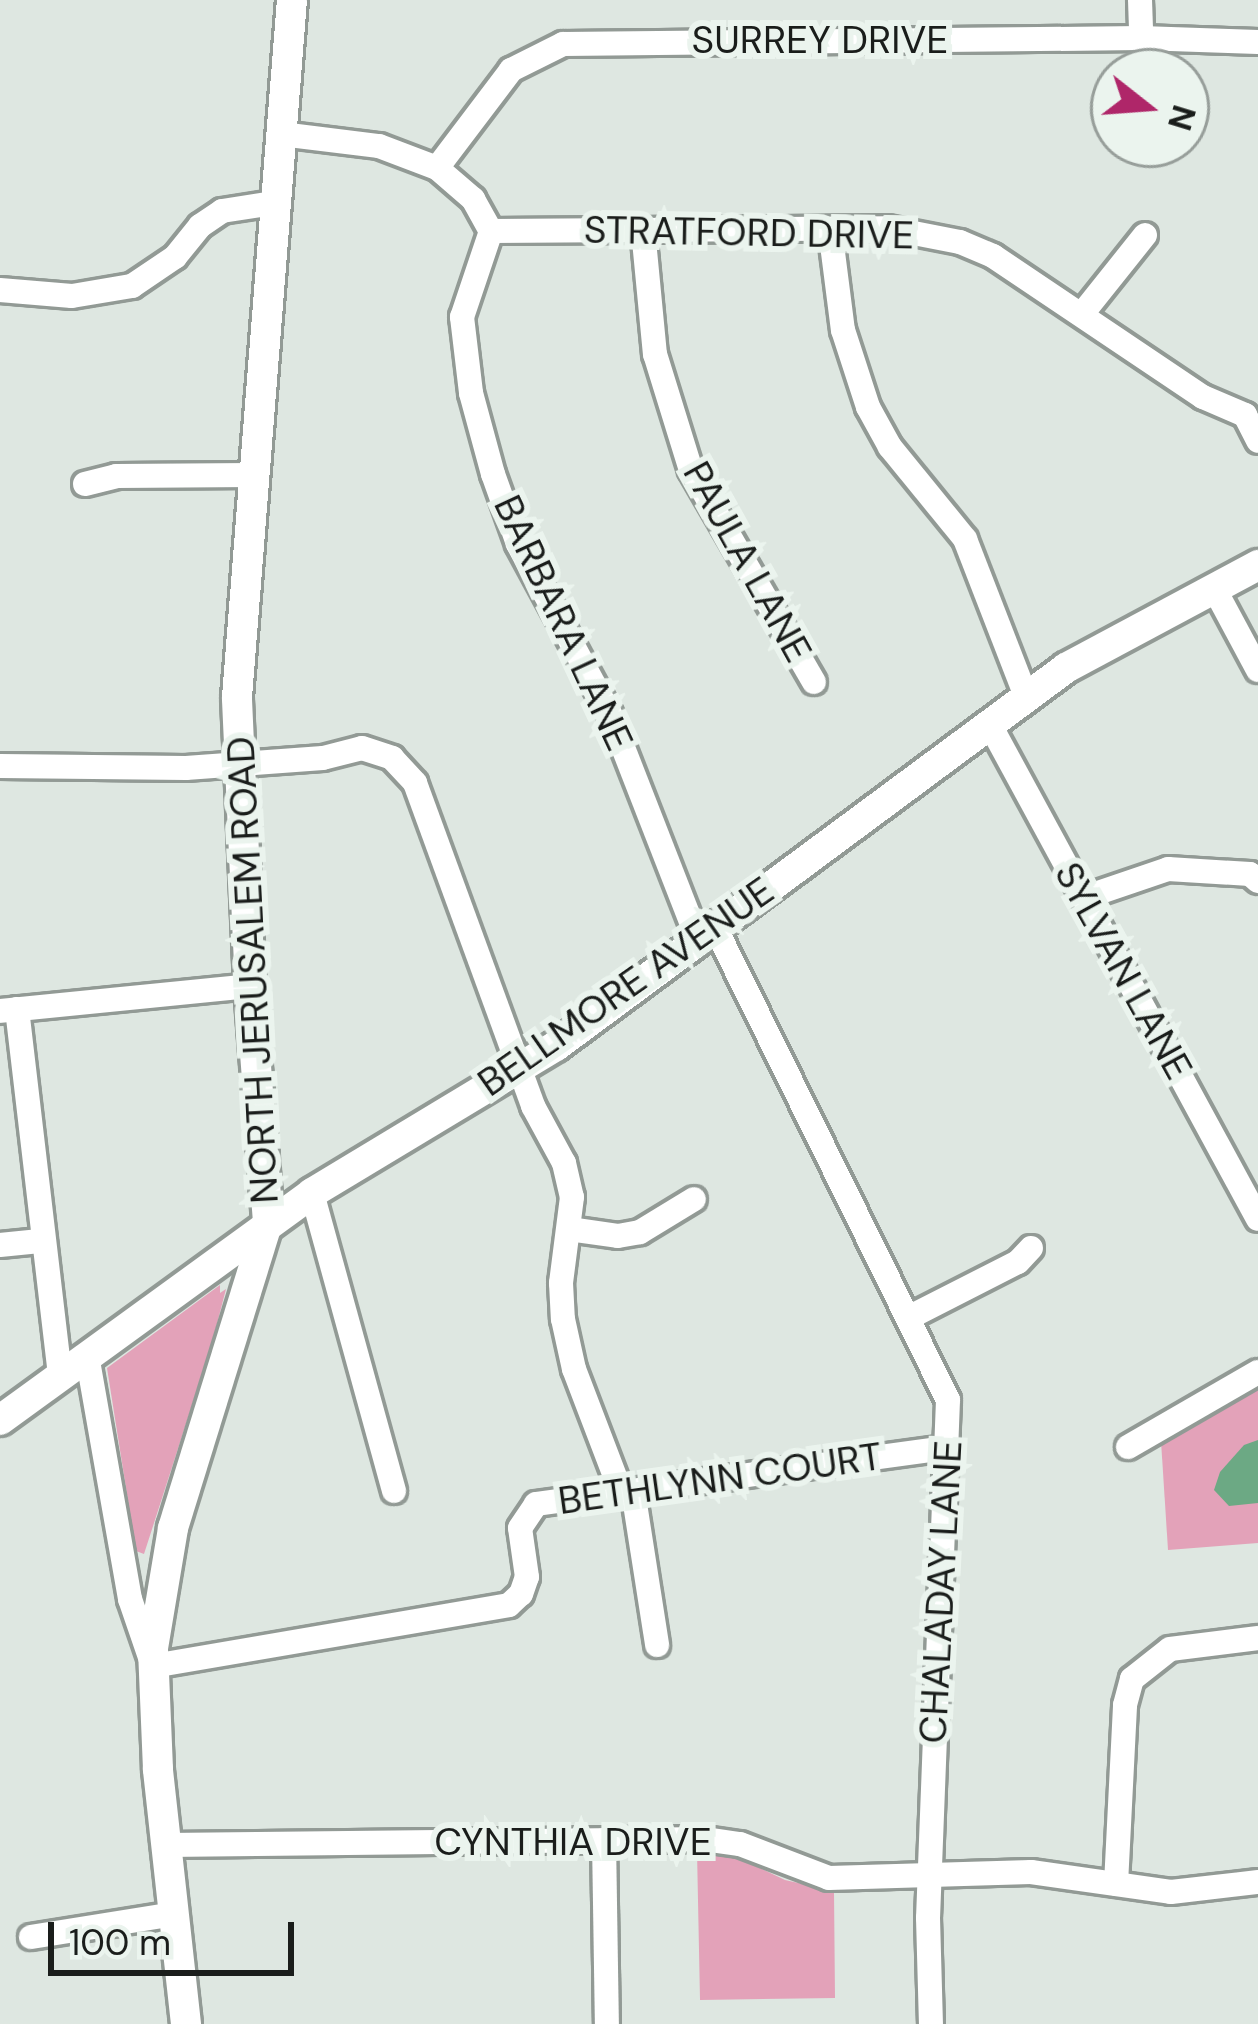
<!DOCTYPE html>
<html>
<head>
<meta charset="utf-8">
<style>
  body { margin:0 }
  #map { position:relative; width:1258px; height:2024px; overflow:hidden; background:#dee7e1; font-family:"DM Sans",sans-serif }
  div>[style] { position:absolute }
  .green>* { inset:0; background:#e3a2b9 }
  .water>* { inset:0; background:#6ca984 }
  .roads { filter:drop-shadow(3px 0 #929a95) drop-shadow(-3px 0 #929a95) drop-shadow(0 3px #929a95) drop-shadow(0 -3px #929a95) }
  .minor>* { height:24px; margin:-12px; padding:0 12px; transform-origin:12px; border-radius:12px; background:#fff }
  .major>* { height:30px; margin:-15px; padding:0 15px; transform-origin:15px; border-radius:15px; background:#fff }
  span { translate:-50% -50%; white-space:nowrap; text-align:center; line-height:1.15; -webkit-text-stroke:12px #ebf4ee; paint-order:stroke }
  .street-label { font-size:39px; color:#1a1d1b }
  .north { position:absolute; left:1090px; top:48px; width:120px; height:120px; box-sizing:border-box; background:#ebf4ee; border:3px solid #979e9a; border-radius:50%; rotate:107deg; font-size:33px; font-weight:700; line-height:48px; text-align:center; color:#1a1d1b }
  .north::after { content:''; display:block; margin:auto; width:42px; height:54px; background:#af2669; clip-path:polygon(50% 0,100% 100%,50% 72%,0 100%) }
  .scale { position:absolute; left:48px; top:1922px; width:246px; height:54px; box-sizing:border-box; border:6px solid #1a1d1b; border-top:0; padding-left:15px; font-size:36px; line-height:42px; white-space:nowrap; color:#1a1d1b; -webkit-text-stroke:9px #ebf4ee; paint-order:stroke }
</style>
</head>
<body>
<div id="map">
  <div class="green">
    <div style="clip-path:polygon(220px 1285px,220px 1293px,226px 1289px,212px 1343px,144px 1554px,136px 1551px,107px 1368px)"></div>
    <div style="clip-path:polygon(1258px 1386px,1258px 1543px,1168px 1550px,1161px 1441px)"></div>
    <div style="clip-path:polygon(697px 1851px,726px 1852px,785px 1880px,834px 1891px,835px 1998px,700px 2000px)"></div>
  </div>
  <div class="water">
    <div style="clip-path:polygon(1258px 1440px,1258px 1503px,1229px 1506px,1214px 1490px,1220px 1472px,1244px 1445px)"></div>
  </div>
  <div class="roads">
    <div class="minor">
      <div style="left:1140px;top:0;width:38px;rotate:88deg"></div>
      <div style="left:281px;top:134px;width:99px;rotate:7deg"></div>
      <div style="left:379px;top:146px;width:62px;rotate:20.8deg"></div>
      <div style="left:437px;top:168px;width:48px;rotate:40.7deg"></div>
      <div style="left:473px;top:199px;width:37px;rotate:61deg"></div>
      <div style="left:437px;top:168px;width:123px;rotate:-52.9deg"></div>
      <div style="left:511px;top:70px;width:58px;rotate:-26.6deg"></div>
      <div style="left:563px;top:44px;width:578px;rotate:-0.59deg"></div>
      <div style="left:1141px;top:38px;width:117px;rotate:2deg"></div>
      <div style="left:830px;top:229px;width:102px;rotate:82.7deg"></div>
      <div style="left:843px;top:330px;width:81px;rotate:72deg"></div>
      <div style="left:868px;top:407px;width:46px;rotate:61.2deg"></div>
      <div style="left:890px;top:447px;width:119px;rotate:50.8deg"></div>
      <div style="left:965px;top:539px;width:168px;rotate:68.8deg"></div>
      <div style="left:643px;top:230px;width:125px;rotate:84.5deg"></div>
      <div style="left:655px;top:354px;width:121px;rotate:72.8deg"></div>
      <div style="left:691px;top:470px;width:245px;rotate:59.9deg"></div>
      <div style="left:491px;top:231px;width:397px;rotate:-0.4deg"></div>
      <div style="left:888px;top:228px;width:73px;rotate:11deg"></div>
      <div style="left:960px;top:242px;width:36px;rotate:23deg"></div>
      <div style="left:993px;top:256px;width:253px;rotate:33.9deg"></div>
      <div style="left:1203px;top:397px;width:46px;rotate:23.2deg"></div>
      <div style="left:1245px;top:415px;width:29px;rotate:63deg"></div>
      <div style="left:491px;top:231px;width:91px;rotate:108.6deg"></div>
      <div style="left:462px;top:317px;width:77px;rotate:83.2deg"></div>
      <div style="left:471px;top:393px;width:84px;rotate:74.8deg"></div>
      <div style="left:493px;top:474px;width:74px;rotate:70.3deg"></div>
      <div style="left:518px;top:544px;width:193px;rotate:61.6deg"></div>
      <div style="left:610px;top:714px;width:243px;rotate:68.7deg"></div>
      <div style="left:0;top:290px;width:72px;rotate:4.8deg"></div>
      <div style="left:72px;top:296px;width:61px;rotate:-9.5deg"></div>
      <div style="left:132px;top:286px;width:52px;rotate:-34deg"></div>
      <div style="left:175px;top:257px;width:40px;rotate:-51deg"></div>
      <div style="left:200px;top:226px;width:27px;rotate:-34deg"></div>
      <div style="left:222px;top:211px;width:53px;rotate:-8.7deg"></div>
      <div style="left:1082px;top:314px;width:101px;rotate:-51.4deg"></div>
      <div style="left:85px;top:484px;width:32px;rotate:-14deg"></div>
      <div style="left:116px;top:476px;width:137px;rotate:-0.4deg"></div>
      <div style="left:1214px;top:588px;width:93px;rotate:61.8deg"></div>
      <div style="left:989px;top:723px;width:564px;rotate:61.53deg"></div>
      <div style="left:0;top:766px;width:186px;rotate:0.6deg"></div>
      <div style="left:186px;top:768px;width:137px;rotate:-4.2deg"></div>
      <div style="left:323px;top:758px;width:40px;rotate:-14.4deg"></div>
      <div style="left:362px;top:748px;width:32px;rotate:18deg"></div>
      <div style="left:392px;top:758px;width:34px;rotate:47deg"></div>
      <div style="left:415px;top:783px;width:344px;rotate:69.9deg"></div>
      <div style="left:533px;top:1106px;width:65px;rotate:61.5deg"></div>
      <div style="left:564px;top:1163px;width:35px;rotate:77deg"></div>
      <div style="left:572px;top:1197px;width:87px;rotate:97.3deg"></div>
      <div style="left:561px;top:1283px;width:36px;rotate:87deg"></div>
      <div style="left:563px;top:1319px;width:51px;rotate:77.6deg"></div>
      <div style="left:574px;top:1369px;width:132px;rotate:69.1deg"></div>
      <div style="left:1083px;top:898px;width:90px;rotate:-18.8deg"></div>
      <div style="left:1168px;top:869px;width:82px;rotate:3.5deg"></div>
      <div style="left:1250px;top:874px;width:11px;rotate:41deg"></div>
      <div style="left:715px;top:927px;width:527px;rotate:63.78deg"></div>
      <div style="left:948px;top:1400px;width:518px;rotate:92.21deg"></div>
      <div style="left:928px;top:1918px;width:106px;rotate:88.4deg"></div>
      <div style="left:17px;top:1009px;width:369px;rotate:83.3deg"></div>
      <div style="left:0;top:1011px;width:251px;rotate:-5.7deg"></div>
      <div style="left:312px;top:1193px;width:309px;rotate:74.6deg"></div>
      <div style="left:569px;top:1229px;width:49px;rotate:8.1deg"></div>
      <div style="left:618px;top:1236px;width:22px;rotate:-10deg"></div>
      <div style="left:640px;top:1232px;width:63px;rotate:-31.4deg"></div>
      <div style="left:0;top:1245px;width:40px;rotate:-5.7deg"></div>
      <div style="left:908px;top:1318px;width:123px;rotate:-27deg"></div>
      <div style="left:1018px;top:1262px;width:19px;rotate:-47deg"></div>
      <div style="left:87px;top:1355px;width:248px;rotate:80deg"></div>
      <div style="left:130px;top:1599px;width:71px;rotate:71.1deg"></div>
      <div style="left:153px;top:1666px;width:361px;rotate:-9.7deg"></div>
      <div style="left:509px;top:1605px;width:16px;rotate:-43deg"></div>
      <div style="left:521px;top:1594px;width:18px;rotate:-71deg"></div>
      <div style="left:527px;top:1577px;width:49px;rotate:-98.1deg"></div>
      <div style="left:520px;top:1528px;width:29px;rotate:-56deg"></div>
      <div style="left:536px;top:1504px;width:415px;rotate:-7.8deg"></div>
      <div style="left:1128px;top:1447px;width:150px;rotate:-30deg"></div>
      <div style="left:633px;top:1491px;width:156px;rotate:81.1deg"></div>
      <div style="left:604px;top:1840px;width:184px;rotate:89.1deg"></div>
      <div style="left:166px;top:1845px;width:538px;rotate:-0.64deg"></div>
      <div style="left:704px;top:1839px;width:36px;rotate:8deg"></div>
      <div style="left:740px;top:1844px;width:95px;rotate:20.9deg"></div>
      <div style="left:829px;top:1878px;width:202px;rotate:-1.7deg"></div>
      <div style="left:1031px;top:1872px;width:141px;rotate:8.1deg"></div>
      <div style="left:1171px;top:1892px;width:88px;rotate:-6.6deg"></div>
      <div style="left:1116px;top:1884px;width:179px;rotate:-87.1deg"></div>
      <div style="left:1125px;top:1705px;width:27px;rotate:-75deg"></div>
      <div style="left:1132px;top:1679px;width:48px;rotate:-38.3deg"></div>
      <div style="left:1170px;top:1649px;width:89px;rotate:-7.1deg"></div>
      <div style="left:31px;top:1937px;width:145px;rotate:-9.1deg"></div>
    </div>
    <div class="major">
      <div style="left:0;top:1420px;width:386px;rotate:-36deg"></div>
      <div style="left:312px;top:1193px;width:285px;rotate:-31.1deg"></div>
      <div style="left:556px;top:1046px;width:635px;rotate:-36.54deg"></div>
      <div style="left:1066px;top:668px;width:218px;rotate:-28.2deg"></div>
      <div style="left:186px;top:2024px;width:257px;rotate:-96.3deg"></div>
      <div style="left:158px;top:1769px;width:121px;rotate:-92.4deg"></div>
      <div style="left:153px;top:1648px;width:122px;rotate:-80.5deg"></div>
      <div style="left:173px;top:1528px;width:320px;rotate:-72.8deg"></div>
      <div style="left:268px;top:1222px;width:237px;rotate:-94.4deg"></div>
      <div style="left:250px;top:986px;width:289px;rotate:-92.6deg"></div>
      <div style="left:237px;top:697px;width:699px;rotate:-85.49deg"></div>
    </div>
  </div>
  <div class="street-label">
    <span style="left:820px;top:40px">SURREY DRIVE</span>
    <span style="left:749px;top:233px;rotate:1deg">STRATFORD DRIVE</span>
    <span style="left:747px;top:562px;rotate:61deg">PAULA LANE</span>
    <span style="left:563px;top:623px;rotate:65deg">BARBARA LANE</span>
    <span style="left:253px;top:970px;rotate:-93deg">NORTH JERUSALEM ROAD</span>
    <span style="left:1123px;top:971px;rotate:61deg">SYLVAN LANE</span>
    <span style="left:626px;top:987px;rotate:-35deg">BELLMORE AVENUE</span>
    <span style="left:720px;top:1479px;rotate:-8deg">BETHLYNN COURT</span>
    <span style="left:941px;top:1592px;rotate:-87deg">CHALADAY LANE</span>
    <span style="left:573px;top:1842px">CYNTHIA DRIVE</span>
  </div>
  <div class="north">N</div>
  <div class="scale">100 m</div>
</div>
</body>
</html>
